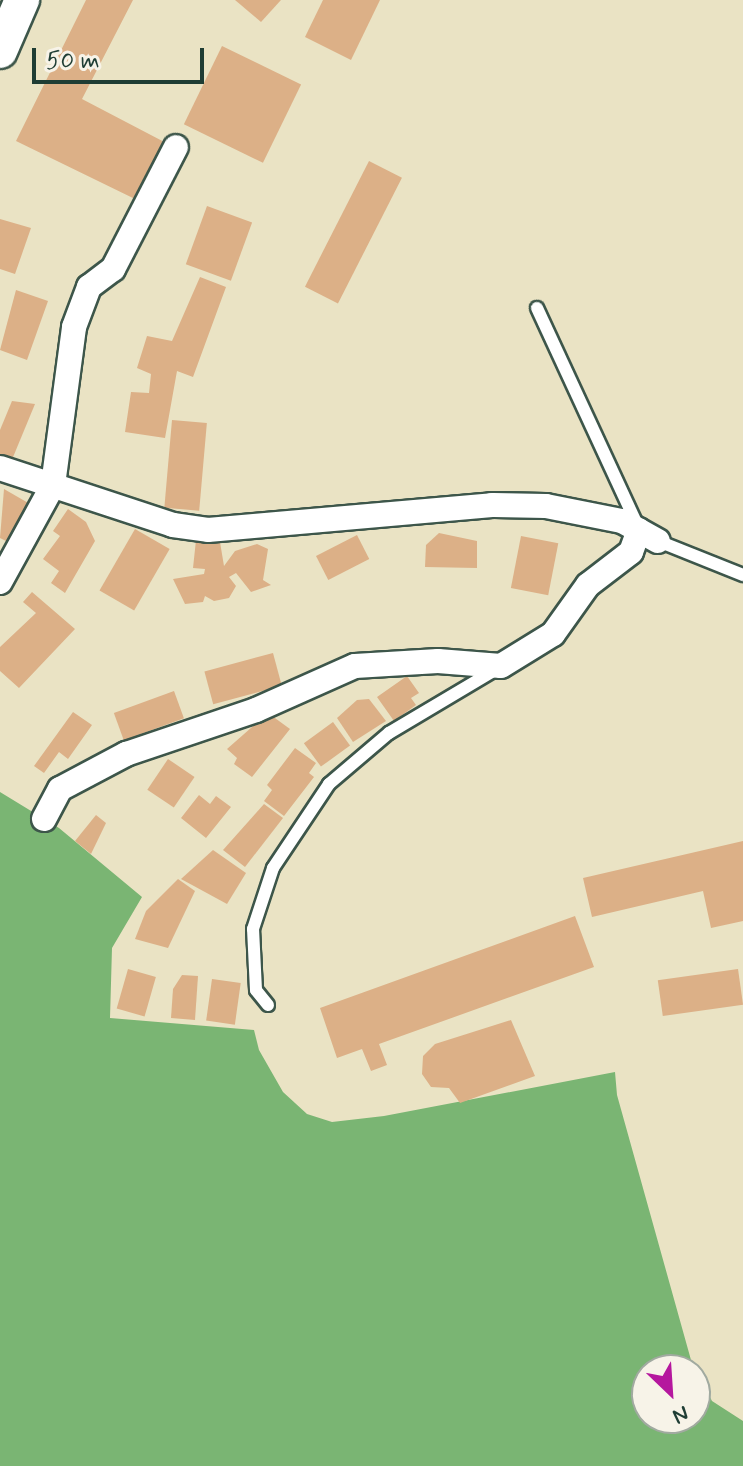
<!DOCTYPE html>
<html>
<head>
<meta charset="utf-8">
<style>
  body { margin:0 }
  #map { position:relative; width:743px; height:1466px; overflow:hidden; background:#eae3c4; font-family:Mynerve,sans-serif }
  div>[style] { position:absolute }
  .forest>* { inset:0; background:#7ab573 }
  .building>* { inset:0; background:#dcb087; transform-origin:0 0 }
  .roads { filter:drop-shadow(2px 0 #3d564a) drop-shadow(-2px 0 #3d564a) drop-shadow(0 2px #3d564a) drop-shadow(0 -2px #3d564a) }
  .lane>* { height:12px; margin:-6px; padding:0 6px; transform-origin:6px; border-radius:6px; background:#fff }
  .street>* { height:24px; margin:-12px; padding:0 12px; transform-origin:12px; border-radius:12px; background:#fff }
  .secondary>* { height:34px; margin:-17px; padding:0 17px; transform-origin:17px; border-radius:17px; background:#fff }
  span { translate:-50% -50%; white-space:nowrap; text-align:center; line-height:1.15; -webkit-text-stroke:6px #f7f3e8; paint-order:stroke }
  .north { position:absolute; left:631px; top:1354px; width:80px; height:80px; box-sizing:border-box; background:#f7f3e8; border:2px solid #a1aaa0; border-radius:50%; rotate:155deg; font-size:22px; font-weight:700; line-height:32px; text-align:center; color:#1f3d34 }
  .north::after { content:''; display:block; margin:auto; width:28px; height:36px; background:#b5179e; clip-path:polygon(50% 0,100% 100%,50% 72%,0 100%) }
  .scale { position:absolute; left:32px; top:48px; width:172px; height:36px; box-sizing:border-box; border:4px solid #1f3d34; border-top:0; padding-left:10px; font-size:24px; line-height:28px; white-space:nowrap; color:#1f3d34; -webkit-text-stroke:6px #f7f3e8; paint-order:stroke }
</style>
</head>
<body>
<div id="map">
  <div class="forest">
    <div style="clip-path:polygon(evenodd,0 792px,59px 828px,142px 897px,112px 948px,110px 1018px,254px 1030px,259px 1050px,283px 1092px,307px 1114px,332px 1122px,384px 1116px,615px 1072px,617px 1095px,691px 1360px,712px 1401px,743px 1421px,743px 1466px,0 1466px,0 792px,647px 1370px,695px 1370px,695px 1418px,647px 1418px,647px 1370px)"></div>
  </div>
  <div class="building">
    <div style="clip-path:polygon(86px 0,133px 0,82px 99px,170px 145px,137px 200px,16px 141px)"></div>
    <div style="clip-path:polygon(235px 0,281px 0,261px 22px)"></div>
    <div style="clip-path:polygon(323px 0,380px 0,351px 60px,305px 37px)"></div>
    <div style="left:222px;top:46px;width:88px;height:87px;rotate:26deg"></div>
    <div style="left:369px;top:161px;width:37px;height:141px;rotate:27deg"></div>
    <div style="left:207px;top:206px;width:48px;height:62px;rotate:20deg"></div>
    <div style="clip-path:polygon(0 219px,31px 228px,15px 274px,0 269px)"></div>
    <div style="clip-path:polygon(200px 277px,226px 287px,193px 377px,177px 371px,165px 438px,125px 432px,131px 392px,149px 393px,151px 374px,137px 368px,147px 336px,172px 341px)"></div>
    <div style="clip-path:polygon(16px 290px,48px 301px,27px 360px,0 350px)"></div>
    <div style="clip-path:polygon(12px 401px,35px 404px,11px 462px,0 457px,0 430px)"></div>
    <div style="left:172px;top:420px;width:35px;height:88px;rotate:5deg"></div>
    <div style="clip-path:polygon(4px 489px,30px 504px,8px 542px,0 538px)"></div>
    <div style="clip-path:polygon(68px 509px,86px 522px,95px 541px,65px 593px,51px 583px,59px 571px,43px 559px,60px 536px,53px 531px)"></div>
    <div style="left:135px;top:529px;width:40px;height:71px;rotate:30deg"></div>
    <div style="clip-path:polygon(439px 533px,477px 541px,477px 568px,425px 567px,426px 545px)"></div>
    <div style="left:357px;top:535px;width:27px;height:46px;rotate:63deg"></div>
    <div style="left:521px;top:536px;width:38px;height:53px;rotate:11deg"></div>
    <div style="clip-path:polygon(196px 540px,220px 542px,224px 566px,235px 551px,257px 544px,268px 549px,263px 580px,271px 585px,251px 592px,236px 573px,229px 577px,236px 586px,229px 598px,214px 601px,205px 596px,203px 602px,185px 604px,173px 579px,204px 574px,205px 569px,193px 568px)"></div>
    <div style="clip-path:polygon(32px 592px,75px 629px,19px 688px,0 671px,0 647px,36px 613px,23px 602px)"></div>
    <div style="left:273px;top:653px;width:34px;height:71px;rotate:75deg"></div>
    <div style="clip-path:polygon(407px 676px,419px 693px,411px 698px,416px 705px,394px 721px,377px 697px)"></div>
    <div style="left:174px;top:691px;width:29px;height:64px;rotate:70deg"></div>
    <div style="clip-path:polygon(369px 699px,386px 721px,353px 742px,337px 718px,357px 700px)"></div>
    <div style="clip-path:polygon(73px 712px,92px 725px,68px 759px,59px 752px,44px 773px,34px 766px)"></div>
    <div style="clip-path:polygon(268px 713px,290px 729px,252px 777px,234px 764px,237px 758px,227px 749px)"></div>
    <div style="left:333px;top:722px;width:29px;height:36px;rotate:54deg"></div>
    <div style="clip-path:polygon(295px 748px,316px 763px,309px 773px,314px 777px,284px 816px,264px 801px,272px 790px,267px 785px)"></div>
    <div style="left:168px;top:759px;width:32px;height:37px;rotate:34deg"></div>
    <div style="clip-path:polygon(199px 795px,210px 804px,216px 796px,231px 807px,206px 838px,181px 818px)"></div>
    <div style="clip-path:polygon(264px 804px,283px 818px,245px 867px,223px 850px)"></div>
    <div style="clip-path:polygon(96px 815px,106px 823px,91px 854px,75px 841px)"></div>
    <div style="clip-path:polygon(743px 841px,743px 921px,711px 928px,703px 891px,592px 917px,583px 878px)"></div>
    <div style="clip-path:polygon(213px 850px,246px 873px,227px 904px,181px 879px)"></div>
    <div style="clip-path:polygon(178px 879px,195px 891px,168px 948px,135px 939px,146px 911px)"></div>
    <div style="clip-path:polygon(575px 916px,594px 967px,379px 1044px,387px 1065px,371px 1071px,362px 1049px,337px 1058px,320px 1008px)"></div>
    <div style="left:128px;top:969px;width:29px;height:41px;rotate:16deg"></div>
    <div style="left:738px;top:969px;width:36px;height:81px;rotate:82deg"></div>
    <div style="clip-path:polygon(182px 975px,198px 976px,195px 1020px,171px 1018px,173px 989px)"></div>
    <div style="left:212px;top:979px;width:29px;height:42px;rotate:8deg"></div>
    <div style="clip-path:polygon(511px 1020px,535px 1076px,460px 1103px,449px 1088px,431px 1087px,422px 1074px,423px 1056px,435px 1044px)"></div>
  </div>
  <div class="roads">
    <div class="lane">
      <div style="left:537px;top:308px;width:241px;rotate:65.2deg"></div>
      <div style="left:658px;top:541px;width:92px;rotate:21.8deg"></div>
      <div style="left:268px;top:1005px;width:19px;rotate:-129deg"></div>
      <div style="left:256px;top:990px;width:61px;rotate:-92.8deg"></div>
      <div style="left:253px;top:929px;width:64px;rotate:-71.8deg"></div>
      <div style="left:273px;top:868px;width:101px;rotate:-56.3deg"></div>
      <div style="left:329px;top:784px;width:79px;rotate:-40.4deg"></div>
      <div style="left:389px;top:733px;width:123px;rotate:-30.7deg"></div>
    </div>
    <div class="street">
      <div style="left:0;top:468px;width:182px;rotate:18.2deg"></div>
      <div style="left:173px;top:525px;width:35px;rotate:8deg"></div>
      <div style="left:208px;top:530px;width:285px;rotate:-5deg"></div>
      <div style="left:492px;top:505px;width:54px;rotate:1.1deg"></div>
      <div style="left:546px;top:506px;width:77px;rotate:11.2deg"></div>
      <div style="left:622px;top:521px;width:41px;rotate:29.1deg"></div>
      <div style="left:0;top:582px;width:111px;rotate:-61.3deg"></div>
      <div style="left:53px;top:485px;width:159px;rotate:-82.4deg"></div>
      <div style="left:74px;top:327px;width:43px;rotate:-69.4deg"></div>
      <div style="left:89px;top:287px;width:30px;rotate:-37deg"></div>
      <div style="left:113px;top:269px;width:137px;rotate:-62.7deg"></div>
      <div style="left:44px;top:819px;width:34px;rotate:-62deg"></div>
      <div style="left:60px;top:789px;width:75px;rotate:-27.9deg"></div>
      <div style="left:126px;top:754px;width:137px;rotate:-18.7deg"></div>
      <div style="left:256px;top:710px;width:108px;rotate:-24deg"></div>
      <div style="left:355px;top:666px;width:83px;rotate:-3.4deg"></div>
      <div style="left:438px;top:661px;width:63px;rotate:4.5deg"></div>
      <div style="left:501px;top:666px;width:61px;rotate:-31.6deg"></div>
      <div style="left:553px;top:634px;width:60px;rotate:-54.5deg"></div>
      <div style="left:588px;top:585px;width:54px;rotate:-37.5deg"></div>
      <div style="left:631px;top:552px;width:23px;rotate:-70deg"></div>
    </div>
    <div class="secondary">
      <div style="left:0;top:51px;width:56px;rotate:-66.7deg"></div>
    </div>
  </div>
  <div class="north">N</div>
  <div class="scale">50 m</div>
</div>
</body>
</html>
